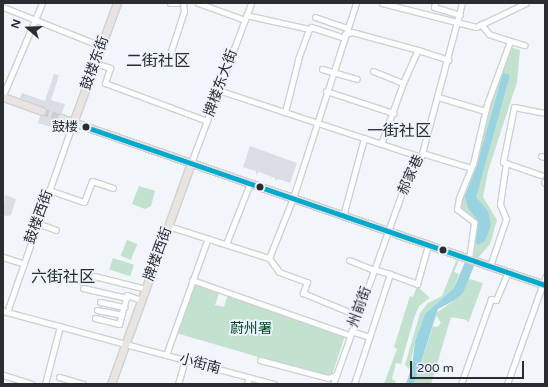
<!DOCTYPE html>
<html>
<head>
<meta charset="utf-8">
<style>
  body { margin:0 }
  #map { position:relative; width:548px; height:387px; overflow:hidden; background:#f2f5fa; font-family:"Varela Round","Noto Sans SC",sans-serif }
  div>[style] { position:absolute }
  .green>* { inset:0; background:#c3e1cf; transform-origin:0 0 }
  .water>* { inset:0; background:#99d3e2 }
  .building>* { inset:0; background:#d9dee5 }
  .major-tunnel>* { height:7px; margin-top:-3.5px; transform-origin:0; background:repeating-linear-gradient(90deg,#cacdd2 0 7px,transparent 0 10.5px) }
  .roads { filter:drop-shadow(1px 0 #ced0d4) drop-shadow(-1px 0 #ced0d4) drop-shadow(0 1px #ced0d4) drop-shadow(0 -1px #ced0d4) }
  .minor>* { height:5px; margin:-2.5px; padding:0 2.5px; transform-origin:2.5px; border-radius:2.5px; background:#fdfefe }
  .major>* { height:7px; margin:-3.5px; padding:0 3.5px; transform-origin:3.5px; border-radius:3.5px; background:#eae4e0 }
  .bus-1>* { height:5px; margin:-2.5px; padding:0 2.5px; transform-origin:2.5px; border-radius:2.5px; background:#00a9ce }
  .dots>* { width:11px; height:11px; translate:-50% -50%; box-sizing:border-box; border:2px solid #eef4fd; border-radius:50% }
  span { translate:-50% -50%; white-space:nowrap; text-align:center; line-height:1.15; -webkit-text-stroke:3.5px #eef4fd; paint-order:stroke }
  .bus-label { font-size:13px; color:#2a2c30 }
  .right { translate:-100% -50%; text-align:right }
  .street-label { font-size:14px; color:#2a2c30 }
  .park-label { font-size:14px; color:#004822 }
  .quarter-label { font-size:16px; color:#282c32 }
  .frame { position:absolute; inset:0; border:4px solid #2a2c30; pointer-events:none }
  .north { position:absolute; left:8px; top:8px; width:40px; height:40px; -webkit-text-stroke:3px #eef4fd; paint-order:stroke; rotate:289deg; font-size:11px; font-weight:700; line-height:16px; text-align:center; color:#2a2c30 }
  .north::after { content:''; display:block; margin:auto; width:14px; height:18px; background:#2a2c30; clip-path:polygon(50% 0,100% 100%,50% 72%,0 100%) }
  .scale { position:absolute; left:410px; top:361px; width:114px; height:18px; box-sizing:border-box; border:2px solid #2a2c30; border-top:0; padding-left:5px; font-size:12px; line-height:14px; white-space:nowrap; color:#2a2c30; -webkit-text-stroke:3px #eef4fd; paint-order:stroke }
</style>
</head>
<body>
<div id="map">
  <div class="green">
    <div style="clip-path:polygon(509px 47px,520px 50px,517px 82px,488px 171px,483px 197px,497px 220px,490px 244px,478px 258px,471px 256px,476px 223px,460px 209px,461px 199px,490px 99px)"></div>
    <div style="clip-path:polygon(139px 186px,155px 191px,151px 206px,145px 209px,132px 204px)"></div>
    <div style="left:127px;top:240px;width:11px;height:17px;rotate:22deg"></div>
    <div style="left:113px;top:258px;width:22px;height:12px;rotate:18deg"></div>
    <div style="clip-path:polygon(459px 260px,454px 272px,459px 274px,454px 288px,425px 314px,415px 341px,409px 369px,405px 365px,420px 313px,428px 303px,442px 296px,456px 261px)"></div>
    <div style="clip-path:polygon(469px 279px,483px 283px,469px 321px,467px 323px,467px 320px,451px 317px,431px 384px,414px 384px,433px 326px,437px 327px,441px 323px,435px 314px,455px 300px)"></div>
    <div style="clip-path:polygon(195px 283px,220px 291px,215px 305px,224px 307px,228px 294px,345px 336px,331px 378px,176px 333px)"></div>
    <div style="clip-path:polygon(417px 286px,430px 298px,419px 306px,414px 318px,401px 364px,396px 363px,392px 379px,396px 381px,395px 384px,384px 384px,397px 349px,394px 347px,410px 296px,413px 297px)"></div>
  </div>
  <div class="water">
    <div style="clip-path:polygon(503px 73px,510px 75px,476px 197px,488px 211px,491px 225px,485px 241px,478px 245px,475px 242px,479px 222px,468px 208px,465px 196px,476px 169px)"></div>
    <div style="clip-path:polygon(465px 262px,474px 266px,463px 293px,455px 300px,438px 309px,414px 384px,406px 384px,412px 366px,415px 341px,425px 314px,454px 288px)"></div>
  </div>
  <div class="building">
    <div style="clip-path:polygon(54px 74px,59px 75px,51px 100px,65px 104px,62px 113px,56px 117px,59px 123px,57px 129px,38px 123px,40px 116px,47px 113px,46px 108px,20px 98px,22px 93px,45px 101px)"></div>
    <div style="clip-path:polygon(250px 146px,297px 163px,290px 183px,278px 179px,276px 181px,275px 178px,259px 172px,256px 175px,256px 171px,243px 167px)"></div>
    <div style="clip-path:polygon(5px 195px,16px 199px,11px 215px,7px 216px,3px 215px)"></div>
  </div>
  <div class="major-tunnel">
    <div style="left:42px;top:111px;width:20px;rotate:20deg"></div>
  </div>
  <div class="roads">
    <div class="minor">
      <div style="left:170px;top:3px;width:7px"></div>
      <div style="left:198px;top:3px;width:50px;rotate:19.9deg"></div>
      <div style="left:382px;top:3px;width:97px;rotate:14.3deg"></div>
      <div style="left:476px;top:27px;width:55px;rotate:-25.6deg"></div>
      <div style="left:435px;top:3px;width:4px;rotate:104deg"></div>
      <div style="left:434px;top:7px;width:27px;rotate:17deg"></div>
      <div style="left:3px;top:7px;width:105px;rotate:21.7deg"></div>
      <div style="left:246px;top:15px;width:65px;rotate:12.5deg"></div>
      <div style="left:309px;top:29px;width:33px;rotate:110deg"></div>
      <div style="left:298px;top:60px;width:54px;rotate:104deg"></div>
      <div style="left:315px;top:17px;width:34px;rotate:19deg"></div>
      <div style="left:309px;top:29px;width:3px;rotate:-45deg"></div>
      <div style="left:311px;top:27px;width:35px;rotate:18deg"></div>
      <div style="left:345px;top:34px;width:7px;rotate:-16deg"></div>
      <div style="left:352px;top:32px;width:68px;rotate:15.3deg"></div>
      <div style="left:510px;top:41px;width:15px;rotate:16deg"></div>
      <div style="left:170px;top:54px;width:45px;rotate:-72deg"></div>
      <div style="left:184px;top:11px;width:8px;rotate:-97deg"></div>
      <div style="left:95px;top:63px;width:16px;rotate:18deg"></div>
      <div style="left:110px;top:68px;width:16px;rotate:108deg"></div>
      <div style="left:105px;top:83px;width:109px;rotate:20.4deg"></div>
      <div style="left:322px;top:69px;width:36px;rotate:16deg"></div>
      <div style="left:373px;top:71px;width:32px;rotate:22deg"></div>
      <div style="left:403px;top:83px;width:65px;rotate:109.8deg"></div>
      <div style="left:403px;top:83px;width:36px;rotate:-66deg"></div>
      <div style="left:418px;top:50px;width:32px;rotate:18deg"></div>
      <div style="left:218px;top:90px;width:214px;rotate:18.3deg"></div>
      <div style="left:326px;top:91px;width:71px;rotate:18.2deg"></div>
      <div style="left:3px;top:95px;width:100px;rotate:-67deg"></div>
      <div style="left:438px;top:97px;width:49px;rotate:16.6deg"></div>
      <div style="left:422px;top:153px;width:51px;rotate:17deg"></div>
      <div style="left:541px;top:156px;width:4px;rotate:14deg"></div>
      <div style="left:191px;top:163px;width:171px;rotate:-69.4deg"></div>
      <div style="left:506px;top:163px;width:37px;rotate:19deg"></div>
      <div style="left:544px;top:182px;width:1px;rotate:45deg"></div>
      <div style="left:49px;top:190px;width:37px;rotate:19deg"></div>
      <div style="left:84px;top:202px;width:22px;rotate:-69deg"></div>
      <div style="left:92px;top:181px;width:22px;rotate:18deg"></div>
      <div style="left:343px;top:216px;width:81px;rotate:-74.9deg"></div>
      <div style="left:37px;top:223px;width:20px;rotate:20deg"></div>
      <div style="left:168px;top:226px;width:106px;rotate:17.6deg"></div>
      <div style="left:269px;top:258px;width:17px;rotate:54deg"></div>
      <div style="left:279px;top:272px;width:30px;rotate:20deg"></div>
      <div style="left:307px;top:282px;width:12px;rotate:110deg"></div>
      <div style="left:303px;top:293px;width:57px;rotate:22.5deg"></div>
      <div style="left:226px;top:244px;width:66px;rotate:-68.5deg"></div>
      <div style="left:3px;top:257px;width:20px;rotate:18deg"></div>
      <div style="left:269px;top:258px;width:65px;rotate:-68.2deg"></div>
      <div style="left:293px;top:198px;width:205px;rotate:-72.1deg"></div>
      <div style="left:469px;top:259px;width:37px;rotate:-82deg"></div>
      <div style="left:474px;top:222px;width:21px;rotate:-143deg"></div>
      <div style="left:457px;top:209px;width:11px;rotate:-80deg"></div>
      <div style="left:459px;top:198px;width:37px;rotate:-68deg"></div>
      <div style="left:473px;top:164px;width:62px;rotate:-76.9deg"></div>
      <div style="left:487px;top:104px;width:67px;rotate:-69.9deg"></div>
      <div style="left:510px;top:41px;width:22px;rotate:-162deg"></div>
      <div style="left:489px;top:34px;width:13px;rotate:-129deg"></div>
      <div style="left:349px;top:260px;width:27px;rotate:22deg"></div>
      <div style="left:490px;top:266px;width:50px;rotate:-71.2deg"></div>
      <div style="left:506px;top:219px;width:16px;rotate:-112deg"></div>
      <div style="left:500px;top:204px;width:41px;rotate:-81.7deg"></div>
      <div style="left:506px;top:163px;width:3px;rotate:-162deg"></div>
      <div style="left:503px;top:162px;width:56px;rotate:-78.7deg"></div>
      <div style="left:514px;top:107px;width:32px;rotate:11deg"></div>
      <div style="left:390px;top:274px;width:29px;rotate:20deg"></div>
      <div style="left:417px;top:284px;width:41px;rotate:-74.2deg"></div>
      <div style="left:94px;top:276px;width:54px;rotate:14deg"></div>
      <div style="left:192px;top:280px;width:166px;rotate:19.3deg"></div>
      <div style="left:83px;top:288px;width:45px;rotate:12.8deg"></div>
      <div style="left:100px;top:302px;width:25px;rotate:12deg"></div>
      <div style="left:97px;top:310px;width:25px;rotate:11deg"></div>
      <div style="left:3px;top:311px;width:281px;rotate:15.1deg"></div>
      <div style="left:7px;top:312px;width:200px;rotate:-70.8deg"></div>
      <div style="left:95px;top:318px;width:25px;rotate:14deg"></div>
      <div style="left:119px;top:324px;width:30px;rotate:-75deg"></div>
      <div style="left:127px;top:295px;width:15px;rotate:20deg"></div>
      <div style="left:351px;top:331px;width:19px;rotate:18deg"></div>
      <div style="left:166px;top:355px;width:124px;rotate:-70.3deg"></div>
      <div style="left:260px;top:360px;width:70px;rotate:14.8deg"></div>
      <div style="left:328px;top:378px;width:9px;rotate:-21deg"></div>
      <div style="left:3px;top:375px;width:30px;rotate:17deg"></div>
      <div style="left:59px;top:377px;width:25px;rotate:16deg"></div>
      <div style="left:45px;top:384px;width:60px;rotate:-75.5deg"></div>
      <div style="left:178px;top:384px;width:25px;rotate:-74deg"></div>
      <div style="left:247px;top:384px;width:7px;rotate:-74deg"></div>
      <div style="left:333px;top:384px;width:204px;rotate:-70.2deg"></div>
      <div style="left:402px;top:192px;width:40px;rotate:-62deg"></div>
      <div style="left:421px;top:157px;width:159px;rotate:-75.1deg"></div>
      <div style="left:354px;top:384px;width:116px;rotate:-71.9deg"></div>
      <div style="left:390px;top:274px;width:17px;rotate:-163deg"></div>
      <div style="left:461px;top:384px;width:90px;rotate:-70.6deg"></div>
      <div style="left:491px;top:299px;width:5px;rotate:11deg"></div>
      <div style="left:496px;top:300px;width:30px;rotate:-67deg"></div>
      <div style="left:507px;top:384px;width:114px;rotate:-70.4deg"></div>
    </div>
    <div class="major">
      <div style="left:3px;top:97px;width:41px;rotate:19.7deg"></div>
      <div style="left:61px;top:118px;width:512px;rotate:19.04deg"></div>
      <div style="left:73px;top:123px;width:128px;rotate:-69.9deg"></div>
      <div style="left:111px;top:384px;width:235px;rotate:-70.1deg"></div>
    </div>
  </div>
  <div class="bus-1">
    <div style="left:86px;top:127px;width:485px;rotate:19deg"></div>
  </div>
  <div class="dots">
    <div style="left:86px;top:127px;background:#2a2c30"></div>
    <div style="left:260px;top:187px;background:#2a2c30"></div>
    <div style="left:443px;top:250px;background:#2a2c30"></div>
  </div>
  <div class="bus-label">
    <span class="right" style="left:78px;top:127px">鼓楼</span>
  </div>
  <div class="street-label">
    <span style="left:95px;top:63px;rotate:-70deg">鼓楼东街</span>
    <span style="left:221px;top:83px;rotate:-70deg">牌楼东大街</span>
    <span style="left:411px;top:175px;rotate:-65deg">郝家巷</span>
    <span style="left:39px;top:217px;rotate:-70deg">鼓楼西街</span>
    <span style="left:158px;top:254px;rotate:-70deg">牌楼西街</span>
    <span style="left:360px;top:307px;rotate:-70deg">州前街</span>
    <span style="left:200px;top:364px;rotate:15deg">小街南</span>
  </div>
  <div class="park-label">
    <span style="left:251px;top:329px">蔚州署</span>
  </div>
  <div class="quarter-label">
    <span style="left:158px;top:61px">二街社区</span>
    <span style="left:399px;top:131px">一街社区</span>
    <span style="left:63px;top:277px">六街社区</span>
  </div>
  <div class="frame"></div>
  <div class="north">N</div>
  <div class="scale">200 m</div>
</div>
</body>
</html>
